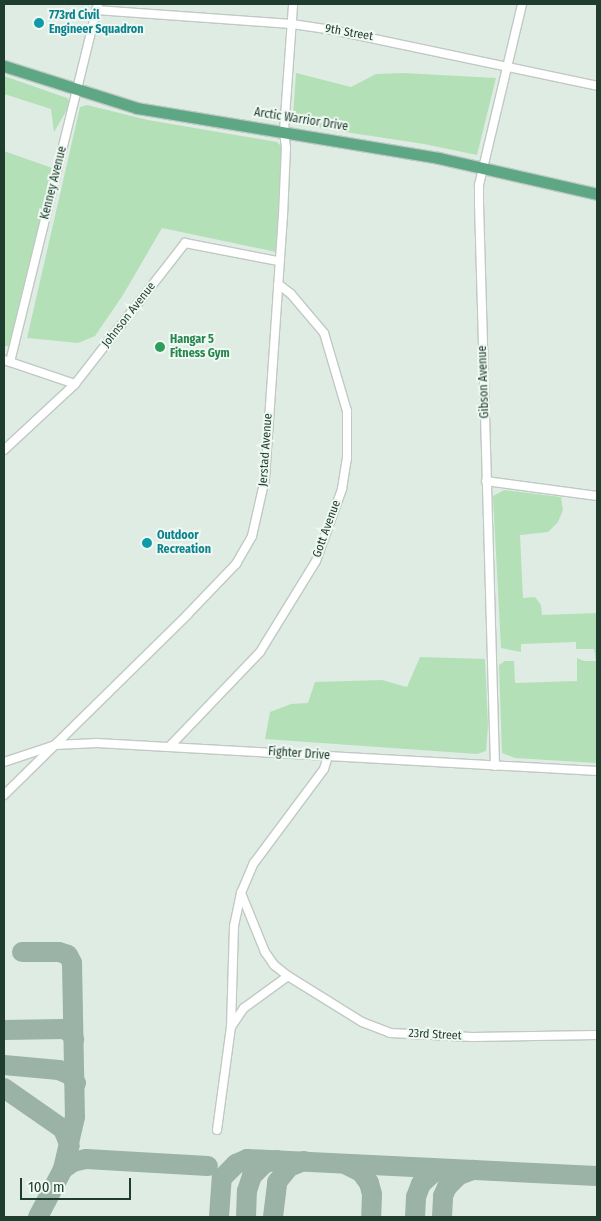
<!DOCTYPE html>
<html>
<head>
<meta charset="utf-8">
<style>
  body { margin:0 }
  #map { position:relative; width:601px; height:1221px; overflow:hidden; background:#deece3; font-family:"Fira Sans Condensed",sans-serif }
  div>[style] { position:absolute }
  .green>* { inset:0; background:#b4e0b7 }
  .taxiway>* { height:20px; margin:-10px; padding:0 10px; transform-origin:10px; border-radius:10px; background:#9bb2a6 }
  .roads { filter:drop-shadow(1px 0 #c0c9c4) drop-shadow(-1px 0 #c0c9c4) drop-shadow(0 1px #c0c9c4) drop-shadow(0 -1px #c0c9c4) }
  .street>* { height:8px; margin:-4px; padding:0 4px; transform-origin:4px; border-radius:4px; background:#fff }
  .primary>* { height:11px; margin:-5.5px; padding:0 5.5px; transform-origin:5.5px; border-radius:5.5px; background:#5da785 }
  .dots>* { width:14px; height:14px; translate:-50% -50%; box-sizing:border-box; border:2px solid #eff8f2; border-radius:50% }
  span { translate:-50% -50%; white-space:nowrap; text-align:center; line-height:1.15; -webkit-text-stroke:4px #eff8f2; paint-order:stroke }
  .culture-label { font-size:12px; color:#0d838f; font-weight:700 }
  .left { translate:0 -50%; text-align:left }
  .street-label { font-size:12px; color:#1e3d2e }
  .leisure-label { font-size:12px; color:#27864d; font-weight:700 }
  .frame { position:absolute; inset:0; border:5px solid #1e3d2e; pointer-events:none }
  .scale { position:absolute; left:20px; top:1178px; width:111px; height:22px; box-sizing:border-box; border:2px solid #1e3d2e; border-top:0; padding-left:6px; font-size:15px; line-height:18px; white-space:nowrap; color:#1e3d2e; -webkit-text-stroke:4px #eff8f2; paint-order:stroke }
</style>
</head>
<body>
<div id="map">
  <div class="green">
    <div style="clip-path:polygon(296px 73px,351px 87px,376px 74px,403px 73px,496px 78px,477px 155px,424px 144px,299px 125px,293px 116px)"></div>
    <div style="clip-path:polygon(4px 76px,67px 98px,71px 103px,54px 132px,51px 109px,4px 94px)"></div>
    <div style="clip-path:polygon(87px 105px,148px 120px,277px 142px,282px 147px,276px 252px,162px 228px,123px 295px,95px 336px,78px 343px,27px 338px,80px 107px)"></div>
    <div style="clip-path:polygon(4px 151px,55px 169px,11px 346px,4px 346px)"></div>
    <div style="clip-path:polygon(504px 490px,561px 497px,563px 510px,558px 522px,548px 532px,520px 535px,523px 598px,535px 597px,541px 605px,542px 615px,597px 613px,597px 763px,515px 758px,502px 753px,499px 665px,505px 661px,514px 661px,515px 683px,577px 681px,577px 658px,584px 661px,596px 661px,594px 649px,576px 649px,576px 642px,521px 644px,521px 652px,501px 648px,493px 496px)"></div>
    <div style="clip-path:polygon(420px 657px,485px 659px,488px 726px,486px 751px,477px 754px,265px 739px,270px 712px,291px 704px,308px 703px,315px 682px,382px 680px,407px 687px)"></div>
  </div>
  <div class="taxiway">
    <div style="left:22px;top:952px;width:37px"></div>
    <div style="left:59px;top:952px;width:9px;rotate:18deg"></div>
    <div style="left:68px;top:955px;width:9px;rotate:63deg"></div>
    <div style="left:72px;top:963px;width:154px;rotate:88.9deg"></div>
    <div style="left:75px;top:1117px;width:53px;rotate:103deg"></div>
    <div style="left:63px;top:1169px;width:54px;rotate:117.5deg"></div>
    <div style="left:4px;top:1030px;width:60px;rotate:-1deg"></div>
    <div style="left:64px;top:1029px;width:8px;rotate:30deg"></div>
    <div style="left:71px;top:1033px;width:7px;rotate:63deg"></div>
    <div style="left:4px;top:1065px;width:55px;rotate:5.2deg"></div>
    <div style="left:59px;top:1070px;width:12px;rotate:24deg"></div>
    <div style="left:70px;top:1075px;width:10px;rotate:53deg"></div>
    <div style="left:4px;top:1088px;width:72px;rotate:34.8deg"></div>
    <div style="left:63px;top:1129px;width:18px;rotate:68deg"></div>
    <div style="left:345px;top:1164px;width:18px;rotate:27deg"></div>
    <div style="left:361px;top:1172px;width:14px;rotate:54deg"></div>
    <div style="left:369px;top:1183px;width:11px;rotate:75deg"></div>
    <div style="left:372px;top:1194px;width:23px;rotate:92deg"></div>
    <div style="left:63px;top:1169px;width:12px;rotate:-35deg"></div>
    <div style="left:73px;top:1162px;width:13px;rotate:-13deg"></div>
    <div style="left:86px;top:1159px;width:122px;rotate:3.3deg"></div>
    <div style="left:219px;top:1217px;width:39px;rotate:-86deg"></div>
    <div style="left:222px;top:1178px;width:20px;rotate:-45deg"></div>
    <div style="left:236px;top:1164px;width:12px;rotate:-24deg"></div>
    <div style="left:247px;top:1159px;width:350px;rotate:2.8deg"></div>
    <div style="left:246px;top:1217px;width:26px;rotate:-88deg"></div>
    <div style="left:247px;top:1191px;width:16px;rotate:-72deg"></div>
    <div style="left:252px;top:1176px;width:18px;rotate:-45deg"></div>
    <div style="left:265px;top:1163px;width:12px;rotate:-14deg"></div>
    <div style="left:273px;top:1217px;width:35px;rotate:-83deg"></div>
    <div style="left:277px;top:1182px;width:19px;rotate:-51deg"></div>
    <div style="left:289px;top:1167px;width:16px;rotate:-22deg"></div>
    <div style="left:415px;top:1217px;width:20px;rotate:-87deg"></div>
    <div style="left:416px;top:1197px;width:14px;rotate:-69deg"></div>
    <div style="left:421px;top:1184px;width:18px;rotate:-43deg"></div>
    <div style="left:434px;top:1172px;width:11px;rotate:-15deg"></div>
    <div style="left:442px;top:1217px;width:21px;rotate:-87deg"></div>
    <div style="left:443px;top:1196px;width:10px;rotate:-66deg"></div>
    <div style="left:447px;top:1187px;width:17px;rotate:-45deg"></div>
    <div style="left:459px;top:1175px;width:15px;rotate:-20deg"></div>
  </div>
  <div class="roads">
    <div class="street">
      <div style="left:96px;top:10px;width:196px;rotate:4.1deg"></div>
      <div style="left:292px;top:24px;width:40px;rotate:8.5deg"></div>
      <div style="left:332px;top:30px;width:271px;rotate:11.9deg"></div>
      <div style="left:4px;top:360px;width:75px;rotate:18.7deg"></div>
      <div style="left:10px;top:362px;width:369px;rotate:-76.2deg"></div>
      <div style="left:4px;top:450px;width:97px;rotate:-42.9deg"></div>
      <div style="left:75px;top:384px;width:179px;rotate:-52deg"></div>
      <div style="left:185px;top:243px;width:95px;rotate:11deg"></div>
      <div style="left:486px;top:481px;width:112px;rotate:7.7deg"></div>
      <div style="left:170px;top:746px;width:130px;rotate:-46.2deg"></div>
      <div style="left:260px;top:652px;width:107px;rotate:-58.4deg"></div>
      <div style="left:316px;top:561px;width:77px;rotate:-70.1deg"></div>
      <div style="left:342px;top:489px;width:30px;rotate:-81deg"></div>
      <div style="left:347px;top:459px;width:48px;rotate:-90deg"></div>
      <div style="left:347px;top:411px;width:81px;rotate:-106.4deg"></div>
      <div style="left:324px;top:333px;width:51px;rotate:-130.2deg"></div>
      <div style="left:291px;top:294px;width:16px;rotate:-142deg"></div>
      <div style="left:4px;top:762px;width:54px;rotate:-18.4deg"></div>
      <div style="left:55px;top:745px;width:42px;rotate:-2.7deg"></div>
      <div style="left:97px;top:743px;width:501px;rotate:3.21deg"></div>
      <div style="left:495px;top:766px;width:563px;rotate:-91.63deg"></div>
      <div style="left:479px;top:203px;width:18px;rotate:-90deg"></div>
      <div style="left:479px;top:185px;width:186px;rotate:-76.6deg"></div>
      <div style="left:4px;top:795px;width:257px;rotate:-44.5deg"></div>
      <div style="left:187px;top:615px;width:71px;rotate:-46.1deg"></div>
      <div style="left:236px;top:564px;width:32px;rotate:-60deg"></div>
      <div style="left:252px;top:536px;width:58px;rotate:-77.2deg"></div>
      <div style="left:265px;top:479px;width:264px;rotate:-86.1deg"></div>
      <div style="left:283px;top:216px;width:68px;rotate:-87.5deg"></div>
      <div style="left:286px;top:148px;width:17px;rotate:-97deg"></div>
      <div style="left:284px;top:131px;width:127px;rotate:-85.9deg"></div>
      <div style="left:241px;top:893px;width:64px;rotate:67.9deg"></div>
      <div style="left:265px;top:952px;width:16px;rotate:55deg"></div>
      <div style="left:274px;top:965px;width:18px;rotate:38deg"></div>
      <div style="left:288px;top:976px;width:87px;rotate:31.9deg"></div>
      <div style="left:362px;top:1022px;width:30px;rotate:21deg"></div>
      <div style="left:390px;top:1033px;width:82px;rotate:2.8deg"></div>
      <div style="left:472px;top:1037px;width:125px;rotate:-0.9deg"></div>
      <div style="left:231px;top:1027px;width:23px;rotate:-56deg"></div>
      <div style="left:244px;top:1008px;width:54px;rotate:-36deg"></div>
      <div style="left:217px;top:1130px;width:104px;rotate:-82.3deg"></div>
      <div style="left:231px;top:1027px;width:101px;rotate:-88.3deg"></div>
      <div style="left:234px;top:926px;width:34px;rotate:-78deg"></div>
      <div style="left:241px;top:893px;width:33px;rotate:-67deg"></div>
      <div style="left:254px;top:863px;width:117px;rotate:-53.3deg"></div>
      <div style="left:324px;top:769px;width:14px;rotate:-73deg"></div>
    </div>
    <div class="primary">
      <div style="left:4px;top:66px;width:139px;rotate:17.5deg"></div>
      <div style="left:137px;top:108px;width:306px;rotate:9.4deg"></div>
      <div style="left:439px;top:158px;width:162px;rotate:12.8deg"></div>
    </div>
  </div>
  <div class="dots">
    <div style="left:39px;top:23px;background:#0f9aa8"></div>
    <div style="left:160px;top:347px;background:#2e9e5b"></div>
    <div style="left:147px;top:543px;background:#0f9aa8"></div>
  </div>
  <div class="culture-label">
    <span class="left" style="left:49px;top:23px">773rd Civil<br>Engineer Squadron</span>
    <span class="left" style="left:157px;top:543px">Outdoor<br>Recreation</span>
  </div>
  <div class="street-label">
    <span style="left:349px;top:33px;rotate:10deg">9th Street</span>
    <span style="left:301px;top:120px;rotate:9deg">Arctic Warrior Drive</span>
    <span style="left:54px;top:183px;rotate:-76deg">Kenney Avenue</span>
    <span style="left:129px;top:315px;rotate:-52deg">Johnson Avenue</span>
    <span style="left:484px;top:382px;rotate:-92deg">Gibson Avenue</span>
    <span style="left:266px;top:450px;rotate:-86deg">Jerstad Avenue</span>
    <span style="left:327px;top:529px;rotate:-70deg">Gott Avenue</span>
    <span style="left:299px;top:754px;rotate:4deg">Fighter Drive</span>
    <span style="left:435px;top:1035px;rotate:3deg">23rd Street</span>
  </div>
  <div class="leisure-label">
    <span class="left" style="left:170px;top:347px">Hangar 5<br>Fitness Gym</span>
  </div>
  <div class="frame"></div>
  <div class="scale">100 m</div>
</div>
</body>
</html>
